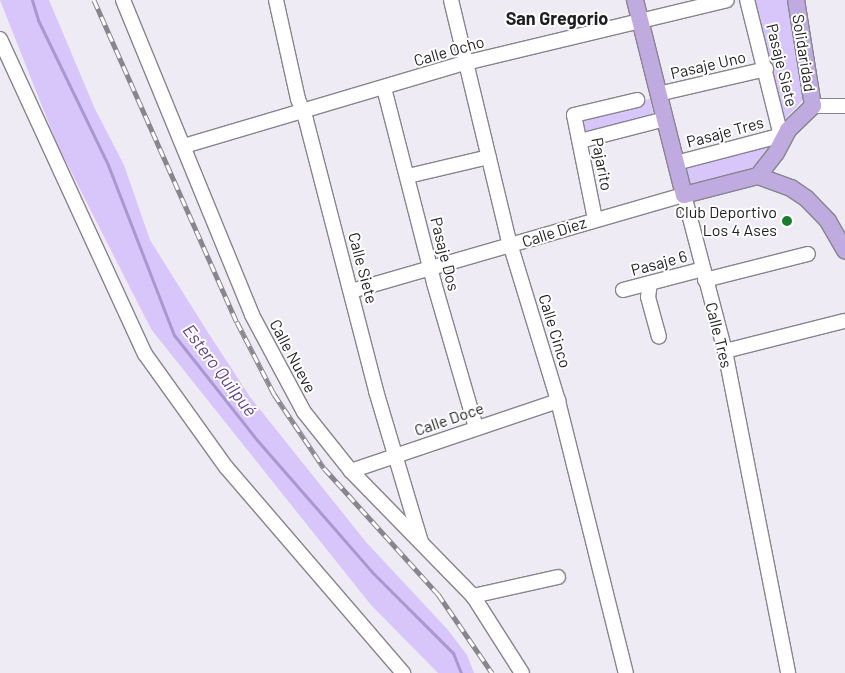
<!DOCTYPE html>
<html>
<head>
<meta charset="utf-8">
<style>
  body { margin:0 }
  #map { position:relative; width:845px; height:673px; overflow:hidden; background:#eeebf5; font-family:Barlow,sans-serif }
  div>[style] { position:absolute }
  .green>* { inset:0; background:#d8c5fa; transform-origin:0 0 }
  .stream>* { height:3px; margin:-1.5px; padding:0 1.5px; transform-origin:1.5px; border-radius:1.5px; background:#ab97d0 }
  .roads { filter:drop-shadow(1px 0 #87848d) drop-shadow(-1px 0 #87848d) drop-shadow(0 1px #87848d) drop-shadow(0 -1px #87848d) }
  .minor>* { height:14px; margin:-7px; padding:0 7px; transform-origin:7px; border-radius:7px; background:#fff }
  .major>* { height:16px; margin:-8px; padding:0 8px; transform-origin:8px; border-radius:8px; background:#bfabdf }
  .rail>* { height:5px; margin-top:-2.5px; transform-origin:0; background:repeating-linear-gradient(90deg,#fff 0 9px,#88868c 0 18px); box-sizing:border-box; border-block:1px solid #88868c }
  .dots>* { width:14px; height:14px; translate:-50% -50%; box-sizing:border-box; border:2px solid #fff; border-radius:50% }
  span { translate:-50% -50%; white-space:nowrap; text-align:center; line-height:1.15; -webkit-text-stroke:4px #fff; paint-order:stroke }
  .street-label { font-size:16px; color:#1d1c1f }
  .poi-label { font-size:16px; color:#1d1c1f }
  .right { translate:-100% -50%; text-align:right }
  .neighbourhood-label { font-size:18px; color:#1d1c1f; font-weight:700 }
  .water-label { font-size:18px; color:#61448a; font-style:italic }
</style>
</head>
<body>
<div id="map">
  <div class="green">
    <div style="clip-path:polygon(0 0,49px 0,95px 109px,124px 165px,150px 240px,207px 331px,250px 397px,366px 542px,448px 630px,467px 655px,474px 673px,438px 673px,371px 605px,151px 329px,57px 144px)"></div>
    <div style="clip-path:polygon(751px 0,787px 0,805px 98px,784px 120px,779px 115px)"></div>
    <div style="left:650px;top:99px;width:22px;height:76px;rotate:77deg"></div>
    <div style="clip-path:polygon(775px 141px,755px 166px,741px 173px,694px 186px,689px 183px,683px 164px)"></div>
  </div>
  <div class="stream">
    <div style="left:32px;top:0;width:21px;rotate:73deg"></div>
    <div style="left:38px;top:20px;width:161px;rotate:64.2deg"></div>
    <div style="left:108px;top:165px;width:182px;rotate:68.8deg"></div>
    <div style="left:174px;top:335px;width:134px;rotate:51.7deg"></div>
    <div style="left:257px;top:440px;width:175px;rotate:48.9deg"></div>
    <div style="left:372px;top:572px;width:115px;rotate:45deg"></div>
    <div style="left:453px;top:653px;width:22px;rotate:68deg"></div>
  </div>
  <div class="roads">
    <div class="minor">
      <div style="left:123px;top:0;width:340px;rotate:67.7deg"></div>
      <div style="left:252px;top:315px;width:110px;rotate:61.8deg"></div>
      <div style="left:304px;top:412px;width:75px;rotate:51.5deg"></div>
      <div style="left:351px;top:471px;width:175px;rotate:45.7deg"></div>
      <div style="left:473px;top:596px;width:91px;rotate:57.5deg"></div>
      <div style="left:276px;top:0;width:101px;rotate:77.5deg"></div>
      <div style="left:298px;top:99px;width:22px;rotate:69deg"></div>
      <div style="left:306px;top:120px;width:280px;rotate:75.5deg"></div>
      <div style="left:376px;top:391px;width:158px;rotate:73.4deg"></div>
      <div style="left:451px;top:0;width:244px;rotate:76.5deg"></div>
      <div style="left:508px;top:237px;width:171px;rotate:73deg"></div>
      <div style="left:558px;top:401px;width:280px;rotate:76deg"></div>
      <div style="left:0;top:39px;width:347px;rotate:65.3deg"></div>
      <div style="left:145px;top:354px;width:139px;rotate:54.4deg"></div>
      <div style="left:226px;top:467px;width:272px;rotate:49.3deg"></div>
      <div style="left:384px;top:88px;width:201px;rotate:75.6deg"></div>
      <div style="left:434px;top:283px;width:151px;rotate:73.8deg"></div>
      <div style="left:658px;top:94px;width:111px;rotate:-13deg"></div>
      <div style="left:813px;top:106px;width:32px"></div>
      <div style="left:580px;top:141px;width:88px;rotate:-14.5deg"></div>
      <div style="left:184px;top:146px;width:293px;rotate:-16.5deg"></div>
      <div style="left:465px;top:63px;width:269px;rotate:-13.5deg"></div>
      <div style="left:676px;top:163px;width:102px;rotate:-14.7deg"></div>
      <div style="left:775px;top:137px;width:8px;rotate:23deg"></div>
      <div style="left:782px;top:140px;width:144px;rotate:-104deg"></div>
      <div style="left:408px;top:176px;width:83px;rotate:-13.2deg"></div>
      <div style="left:595px;top:219px;width:106px;rotate:-101.4deg"></div>
      <div style="left:574px;top:115px;width:65px;rotate:-13.4deg"></div>
      <div style="left:705px;top:280px;width:106px;rotate:-14.2deg"></div>
      <div style="left:650px;top:283px;width:14px;rotate:98deg"></div>
      <div style="left:648px;top:297px;width:41px;rotate:74.6deg"></div>
      <div style="left:623px;top:290px;width:83px;rotate:-14.7deg"></div>
      <div style="left:351px;top:291px;width:347px;rotate:-16.1deg"></div>
      <div style="left:684px;top:195px;width:161px;rotate:75.3deg"></div>
      <div style="left:725px;top:351px;width:328px;rotate:78.9deg"></div>
      <div style="left:725px;top:351px;width:123px;rotate:-14.1deg"></div>
      <div style="left:351px;top:471px;width:219px;rotate:-18.7deg"></div>
      <div style="left:473px;top:596px;width:87px;rotate:-12.6deg"></div>
    </div>
    <div class="major">
      <div style="left:635px;top:0;width:201px;rotate:75.9deg"></div>
      <div style="left:684px;top:195px;width:76px;rotate:-14.4deg"></div>
      <div style="left:758px;top:176px;width:29px;rotate:-52deg"></div>
      <div style="left:776px;top:153px;width:26px;rotate:-62deg"></div>
      <div style="left:788px;top:130px;width:35px;rotate:-44deg"></div>
      <div style="left:813px;top:106px;width:107px;rotate:-99.1deg"></div>
      <div style="left:758px;top:176px;width:35px;rotate:20deg"></div>
      <div style="left:791px;top:188px;width:18px;rotate:34deg"></div>
      <div style="left:806px;top:198px;width:32px;rotate:46deg"></div>
      <div style="left:828px;top:221px;width:34px;rotate:60deg"></div>
    </div>
  </div>
  <div class="rail">
    <div style="left:94px;top:0;width:352px;rotate:66.1deg"></div>
    <div style="left:237px;top:322px;width:81px;rotate:62.8deg"></div>
    <div style="left:274px;top:394px;width:89px;rotate:56deg"></div>
    <div style="left:324px;top:468px;width:170px;rotate:47.9deg"></div>
    <div style="left:438px;top:594px;width:96px;rotate:55.6deg"></div>
  </div>
  <div class="dots">
    <div style="left:787px;top:221px;background:#1c7c2e"></div>
  </div>
  <div class="street-label">
    <span style="left:449px;top:51px;rotate:-16deg">Calle Ocho</span>
    <span style="left:804px;top:53px;rotate:81deg">Solidaridad</span>
    <span style="left:708px;top:65px;rotate:-13deg">Pasaje Uno</span>
    <span style="left:782px;top:65px;rotate:76deg">Pasaje Siete</span>
    <span style="left:725px;top:132px;rotate:-15deg">Pasaje Tres</span>
    <span style="left:602px;top:164px;rotate:79deg">Pajarito</span>
    <span style="left:554px;top:232px;rotate:-18deg">Calle Diez</span>
    <span style="left:445px;top:254px;rotate:76deg">Pasaje Dos</span>
    <span style="left:659px;top:263px;rotate:-15deg">Pasaje 6</span>
    <span style="left:363px;top:268px;rotate:75deg">Calle Siete</span>
    <span style="left:555px;top:331px;rotate:73deg">Calle Cinco</span>
    <span style="left:719px;top:335px;rotate:76deg">Calle Tres</span>
    <span style="left:293px;top:356px;rotate:62deg">Calle Nueve</span>
    <span style="left:449px;top:419px;rotate:-19deg">Calle Doce</span>
  </div>
  <div class="poi-label">
    <span class="right" style="left:777px;top:221px">Club Deportivo<br>Los 4 Ases</span>
  </div>
  <div class="neighbourhood-label">
    <span style="left:557px;top:18px">San Gregorio</span>
  </div>
  <div class="water-label">
    <span style="left:220px;top:370px;rotate:53deg">Estero Quilpué</span>
  </div>
</div>
</body>
</html>
